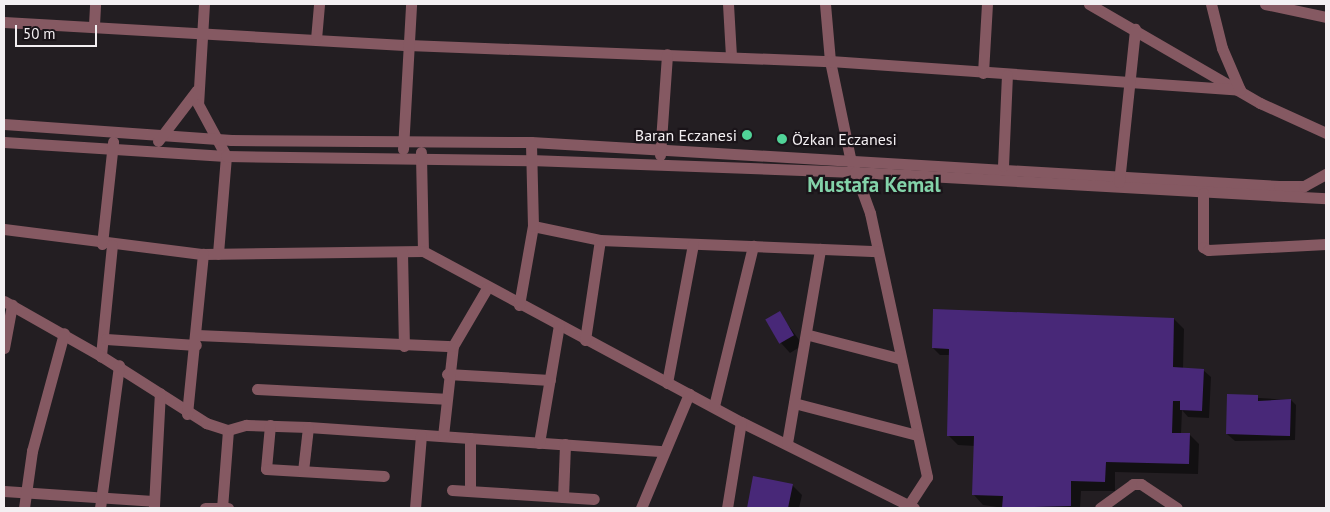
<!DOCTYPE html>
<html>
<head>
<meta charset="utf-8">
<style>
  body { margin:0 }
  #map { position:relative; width:1330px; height:512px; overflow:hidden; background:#231e22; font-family:"PT Sans",sans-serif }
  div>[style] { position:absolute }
  .shadow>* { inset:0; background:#0007 }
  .building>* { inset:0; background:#482878; transform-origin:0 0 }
  .minor>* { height:11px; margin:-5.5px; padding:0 5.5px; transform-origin:5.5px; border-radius:5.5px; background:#855962 }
  .dots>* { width:14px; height:14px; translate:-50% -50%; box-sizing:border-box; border:2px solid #1a1419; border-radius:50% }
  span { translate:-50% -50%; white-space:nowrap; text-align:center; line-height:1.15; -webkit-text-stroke:4.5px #1a1419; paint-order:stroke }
  .poi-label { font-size:16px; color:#f3eff2 }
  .right { translate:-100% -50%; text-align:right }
  .left { translate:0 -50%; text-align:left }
  .district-label { font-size:21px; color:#83d3a9; font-weight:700 }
  .frame { position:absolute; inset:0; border:5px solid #f3eff2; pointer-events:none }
  .scale { position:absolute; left:15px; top:25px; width:82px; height:22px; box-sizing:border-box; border:2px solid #f3eff2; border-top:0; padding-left:6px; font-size:15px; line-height:18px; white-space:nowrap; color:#f3eff2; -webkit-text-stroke:4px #1a1419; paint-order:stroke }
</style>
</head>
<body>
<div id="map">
  <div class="shadow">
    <div style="clip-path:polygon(779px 313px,803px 345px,790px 353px,781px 343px)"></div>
    <div style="clip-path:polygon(1174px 319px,1184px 329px,1183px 369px,1203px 370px,1211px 377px,1209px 418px,1188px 417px,1182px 410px,1181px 434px,1189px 434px,1199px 444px,1198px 474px,1115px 472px,1115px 491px,1081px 491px,1080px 508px,1004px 508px,983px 505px,974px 495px,975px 446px,958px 445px,948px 435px,950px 355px,940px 355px,933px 348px)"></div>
    <div style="clip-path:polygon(1228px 396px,1291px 400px,1296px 405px,1295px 440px,1235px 441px,1227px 434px)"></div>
    <div style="clip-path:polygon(754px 478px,792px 485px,802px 495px,799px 508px,748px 508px)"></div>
  </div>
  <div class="building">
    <div style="clip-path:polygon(933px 309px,1174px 318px,1173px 367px,1204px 369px,1202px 411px,1180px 410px,1180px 401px,1173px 401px,1172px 433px,1190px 433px,1189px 464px,1106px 462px,1105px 482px,1071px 481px,1071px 506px,1002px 508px,1003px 496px,972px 495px,974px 436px,947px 436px,949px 349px,932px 348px)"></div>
    <div style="left:780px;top:311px;width:28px;height:17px;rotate:60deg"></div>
    <div style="clip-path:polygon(1227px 394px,1258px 395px,1258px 401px,1291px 399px,1290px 436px,1226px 434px)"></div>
    <div style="clip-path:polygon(753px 476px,793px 484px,788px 508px,747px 508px)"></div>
  </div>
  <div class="minor">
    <div style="left:204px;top:4px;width:100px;rotate:93.4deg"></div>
    <div style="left:198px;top:104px;width:59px;rotate:61.7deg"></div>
    <div style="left:226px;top:156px;width:98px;rotate:94.7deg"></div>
    <div style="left:728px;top:4px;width:52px;rotate:86.7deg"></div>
    <div style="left:825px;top:4px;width:57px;rotate:85deg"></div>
    <div style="left:830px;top:61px;width:99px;rotate:78.3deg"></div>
    <div style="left:850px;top:158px;width:59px;rotate:70deg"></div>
    <div style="left:870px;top:213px;width:270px;rotate:77.8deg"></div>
    <div style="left:927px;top:477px;width:37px;rotate:123deg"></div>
    <div style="left:1089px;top:4px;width:198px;rotate:30.1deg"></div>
    <div style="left:1260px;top:103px;width:72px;rotate:24.4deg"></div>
    <div style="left:1265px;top:4px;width:62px;rotate:12deg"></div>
    <div style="left:4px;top:22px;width:405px;rotate:3.3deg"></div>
    <div style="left:408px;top:45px;width:422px;rotate:2.2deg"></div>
    <div style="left:830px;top:61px;width:411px;rotate:4deg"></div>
    <div style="left:1240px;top:90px;width:46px;rotate:-113.2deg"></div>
    <div style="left:1222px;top:48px;width:45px;rotate:-104deg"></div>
    <div style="left:94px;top:25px;width:21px;rotate:-87deg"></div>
    <div style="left:316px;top:39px;width:35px;rotate:-85deg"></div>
    <div style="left:983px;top:73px;width:69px;rotate:-86.7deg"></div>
    <div style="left:4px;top:124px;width:228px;rotate:4deg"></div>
    <div style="left:231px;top:140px;width:300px;rotate:0.4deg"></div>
    <div style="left:531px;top:142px;width:749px;rotate:3.37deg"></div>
    <div style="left:1279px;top:186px;width:25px"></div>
    <div style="left:1304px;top:186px;width:25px;rotate:-29deg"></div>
    <div style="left:158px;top:141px;width:64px;rotate:-52.6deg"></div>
    <div style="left:4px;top:142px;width:222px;rotate:3.6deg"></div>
    <div style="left:226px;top:156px;width:304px;rotate:0.8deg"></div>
    <div style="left:530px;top:160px;width:325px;rotate:2.1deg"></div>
    <div style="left:855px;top:172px;width:472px;rotate:3.2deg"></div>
    <div style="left:403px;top:149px;width:145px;rotate:-86.8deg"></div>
    <div style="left:660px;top:155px;width:101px;rotate:-86deg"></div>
    <div style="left:1003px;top:166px;width:91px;rotate:-87.5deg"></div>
    <div style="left:1119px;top:182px;width:154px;rotate:-84deg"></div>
    <div style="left:1203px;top:193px;width:54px;rotate:90deg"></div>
    <div style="left:1203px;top:247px;width:6px;rotate:31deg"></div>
    <div style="left:1208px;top:250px;width:118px;rotate:-2.9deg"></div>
    <div style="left:533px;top:226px;width:68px;rotate:11.8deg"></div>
    <div style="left:600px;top:240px;width:278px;rotate:2.3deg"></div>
    <div style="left:4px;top:229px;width:201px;rotate:7.2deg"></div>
    <div style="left:203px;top:254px;width:220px;rotate:-0.8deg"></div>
    <div style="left:423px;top:251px;width:99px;rotate:-91.2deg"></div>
    <div style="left:102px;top:244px;width:103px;rotate:-83.8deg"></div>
    <div style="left:112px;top:245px;width:112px;rotate:95.7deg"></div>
    <div style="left:101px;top:356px;width:125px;rotate:32.5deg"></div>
    <div style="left:206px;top:423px;width:23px;rotate:18deg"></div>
    <div style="left:228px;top:430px;width:19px;rotate:-16deg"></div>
    <div style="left:246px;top:425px;width:62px;rotate:1.8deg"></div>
    <div style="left:308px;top:427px;width:356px;rotate:3.9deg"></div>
    <div style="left:423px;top:251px;width:361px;rotate:28.3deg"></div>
    <div style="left:741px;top:422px;width:193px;rotate:26.4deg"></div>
    <div style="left:402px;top:252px;width:94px;rotate:88.8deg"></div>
    <div style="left:4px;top:301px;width:112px;rotate:29.6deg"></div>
    <div style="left:519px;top:305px;width:80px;rotate:-80deg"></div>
    <div style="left:533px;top:226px;width:84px;rotate:-91.4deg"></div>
    <div style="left:197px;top:335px;width:256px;rotate:2.5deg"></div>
    <div style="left:809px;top:335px;width:95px;rotate:14.6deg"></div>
    <div style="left:106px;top:339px;width:90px;rotate:3.8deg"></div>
    <div style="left:585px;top:340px;width:101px;rotate:-81.5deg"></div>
    <div style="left:4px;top:348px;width:44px;rotate:-79.5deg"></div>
    <div style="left:447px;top:374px;width:103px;rotate:3.3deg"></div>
    <div style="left:667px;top:383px;width:141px;rotate:-79.4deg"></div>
    <div style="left:257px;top:389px;width:188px;rotate:3deg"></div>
    <div style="left:794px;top:403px;width:127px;rotate:14.6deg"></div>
    <div style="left:714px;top:406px;width:165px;rotate:-76.3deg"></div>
    <div style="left:187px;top:414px;width:161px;rotate:-84.3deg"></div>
    <div style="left:270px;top:425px;width:44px;rotate:95.2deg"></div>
    <div style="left:266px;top:469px;width:118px;rotate:3.4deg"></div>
    <div style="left:443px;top:436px;width:91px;rotate:-83.7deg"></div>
    <div style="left:453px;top:346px;width:67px;rotate:-59.6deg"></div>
    <div style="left:470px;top:438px;width:53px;rotate:90deg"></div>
    <div style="left:539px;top:443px;width:120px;rotate:-80.4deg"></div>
    <div style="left:787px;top:443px;width:197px;rotate:-80.3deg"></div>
    <div style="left:303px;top:471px;width:44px;rotate:-83.5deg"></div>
    <div style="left:452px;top:490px;width:142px;rotate:3.6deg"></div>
    <div style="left:4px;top:491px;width:149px;rotate:3.8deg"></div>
    <div style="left:563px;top:497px;width:53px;rotate:-87.8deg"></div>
    <div style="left:154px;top:506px;width:113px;rotate:-87deg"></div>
    <div style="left:24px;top:508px;width:58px;rotate:-82deg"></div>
    <div style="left:32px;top:451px;width:122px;rotate:-74.8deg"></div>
    <div style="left:100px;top:508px;width:144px;rotate:-82.4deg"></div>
    <div style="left:205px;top:508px;width:23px"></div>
    <div style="left:222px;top:508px;width:78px;rotate:-85.6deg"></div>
    <div style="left:415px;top:508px;width:73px;rotate:-85.3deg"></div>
    <div style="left:641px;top:508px;width:124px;rotate:-67.2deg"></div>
    <div style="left:727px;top:508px;width:87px;rotate:-80.8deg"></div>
    <div style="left:1100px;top:508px;width:41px;rotate:-36deg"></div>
    <div style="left:1133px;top:484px;width:8px"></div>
    <div style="left:1141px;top:484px;width:43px;rotate:33.7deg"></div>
  </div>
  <div class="dots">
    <div style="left:747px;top:135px;background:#51d398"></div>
    <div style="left:782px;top:139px;background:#51d398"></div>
  </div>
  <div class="poi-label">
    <span class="right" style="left:737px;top:135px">Baran Eczanesi</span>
    <span class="left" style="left:792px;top:139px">Özkan Eczanesi</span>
  </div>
  <div class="district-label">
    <span style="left:874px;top:185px">Mustafa Kemal</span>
  </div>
  <div class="frame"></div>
  <div class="scale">50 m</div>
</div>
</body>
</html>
